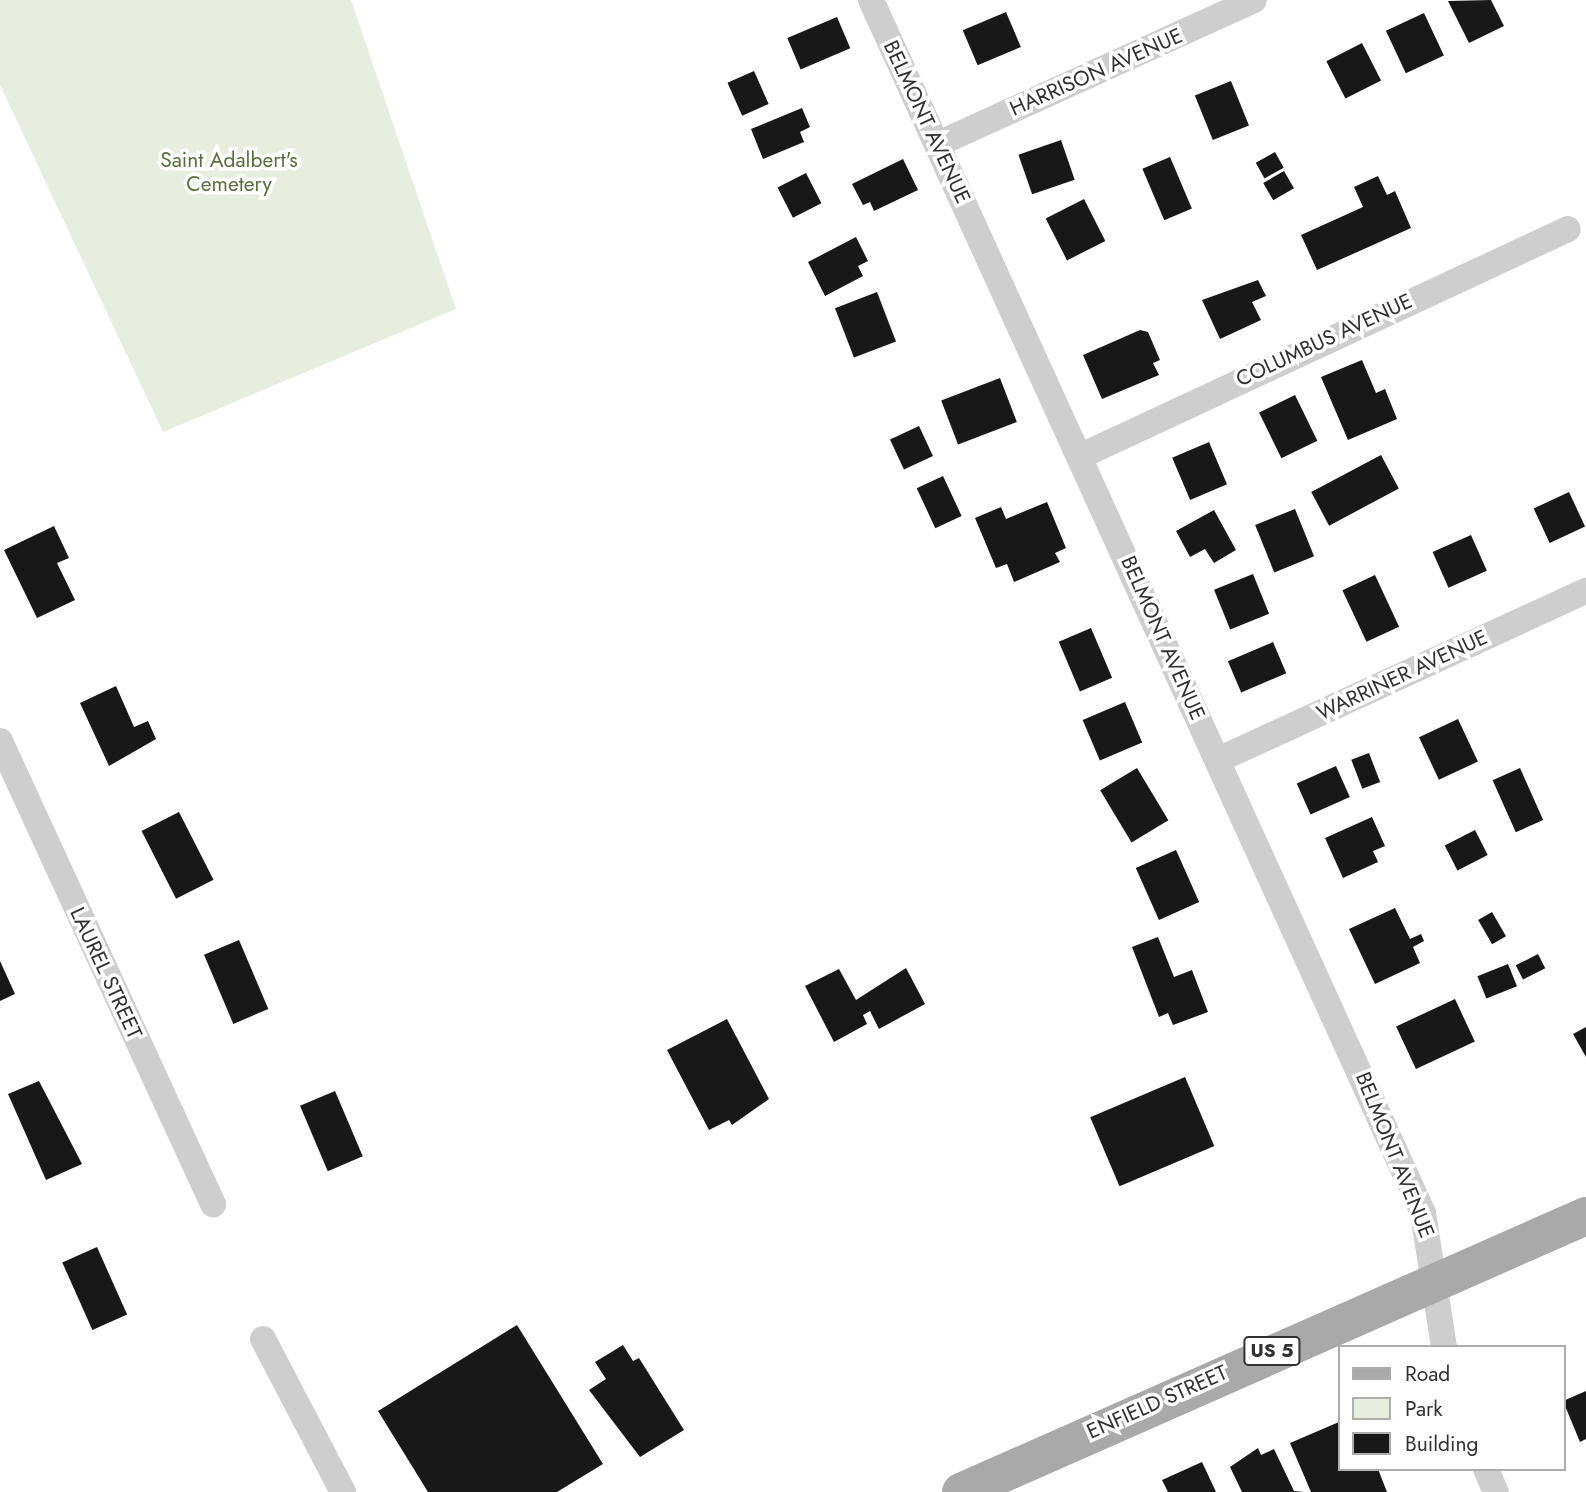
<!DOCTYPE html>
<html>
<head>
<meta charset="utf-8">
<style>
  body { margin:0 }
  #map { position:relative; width:1586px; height:1492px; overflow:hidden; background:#fff; font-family:Jost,sans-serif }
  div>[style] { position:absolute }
  .green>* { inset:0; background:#e8eedf }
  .building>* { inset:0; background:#181818; transform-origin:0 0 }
  .minor>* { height:26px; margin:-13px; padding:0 13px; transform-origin:13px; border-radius:13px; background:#cecece }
  .primary>* { height:38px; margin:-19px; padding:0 19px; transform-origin:19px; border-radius:19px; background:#a9a9a9 }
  span { translate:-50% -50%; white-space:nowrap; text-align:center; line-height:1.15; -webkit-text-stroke:7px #fff; paint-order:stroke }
  .shield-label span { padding:2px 5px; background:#fff; border:2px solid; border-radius:5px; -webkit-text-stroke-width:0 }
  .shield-label { font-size:19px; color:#313131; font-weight:700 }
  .street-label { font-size:21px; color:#313131 }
  .park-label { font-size:21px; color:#576f3c }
  .legend { position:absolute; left:1338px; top:1345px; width:228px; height:126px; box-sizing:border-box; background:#fff; border:2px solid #adadad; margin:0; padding:9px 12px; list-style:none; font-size:21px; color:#313131 }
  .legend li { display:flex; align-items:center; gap:14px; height:35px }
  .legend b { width:35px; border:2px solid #adadad }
</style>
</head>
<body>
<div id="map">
  <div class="green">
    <div style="clip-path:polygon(0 0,351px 0,456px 309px,163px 432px,0 85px)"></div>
  </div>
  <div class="building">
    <div style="clip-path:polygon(1491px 0,1504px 26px,1469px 43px,1448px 1px)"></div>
    <div style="left:1006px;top:12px;width:38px;height:47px;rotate:67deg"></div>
    <div style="left:1424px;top:13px;width:47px;height:42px;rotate:65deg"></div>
    <div style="left:837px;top:17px;width:34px;height:54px;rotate:67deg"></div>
    <div style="left:1362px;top:43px;width:42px;height:40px;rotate:63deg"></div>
    <div style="left:754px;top:71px;width:36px;height:29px;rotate:66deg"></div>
    <div style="left:1231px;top:81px;width:48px;height:39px;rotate:68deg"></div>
    <div style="clip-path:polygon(802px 108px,810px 127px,800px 132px,804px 142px,763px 159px,751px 129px)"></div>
    <div style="left:1061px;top:140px;width:42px;height:45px;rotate:71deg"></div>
    <div style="left:1275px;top:152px;width:18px;height:22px;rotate:61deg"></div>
    <div style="left:1170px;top:157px;width:56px;height:30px;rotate:67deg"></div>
    <div style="clip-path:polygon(903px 159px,918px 190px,874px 211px,870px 202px,863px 205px,852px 184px)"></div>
    <div style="left:1284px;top:171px;width:20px;height:24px;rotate:60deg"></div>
    <div style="left:806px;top:173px;width:34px;height:32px;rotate:63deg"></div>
    <div style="clip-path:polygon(1378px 176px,1387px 195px,1395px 191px,1411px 228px,1317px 270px,1301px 235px,1363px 207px,1354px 187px)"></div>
    <div style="left:1084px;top:199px;width:47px;height:43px;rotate:63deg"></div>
    <div style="clip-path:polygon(856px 237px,868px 261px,858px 266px,863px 276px,825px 296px,808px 262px)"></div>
    <div style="clip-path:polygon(1258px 280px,1266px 296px,1252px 302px,1261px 320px,1220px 339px,1202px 300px)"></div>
    <div style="left:877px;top:292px;width:53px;height:45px;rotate:69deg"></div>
    <div style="clip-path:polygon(1140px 330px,1148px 332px,1160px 360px,1153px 363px,1159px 375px,1102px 399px,1083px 355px)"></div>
    <div style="clip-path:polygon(1362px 360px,1376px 393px,1385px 389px,1397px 419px,1348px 440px,1321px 377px)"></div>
    <div style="left:1000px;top:378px;width:47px;height:63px;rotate:69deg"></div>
    <div style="left:1295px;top:395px;width:51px;height:40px;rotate:64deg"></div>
    <div style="left:919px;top:426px;width:33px;height:32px;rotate:65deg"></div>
    <div style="left:1209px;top:442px;width:46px;height:40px;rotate:67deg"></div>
    <div style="left:1381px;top:455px;width:38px;height:79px;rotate:62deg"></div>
    <div style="left:943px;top:476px;width:44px;height:29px;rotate:65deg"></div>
    <div style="left:1569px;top:492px;width:38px;height:39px;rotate:65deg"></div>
    <div style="clip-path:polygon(1047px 502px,1066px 548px,1055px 553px,1060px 562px,1014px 582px,1007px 564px,996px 568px,975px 518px,1001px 507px,1006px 519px)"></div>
    <div style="left:1295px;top:509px;width:51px;height:43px;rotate:68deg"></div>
    <div style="clip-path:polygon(1214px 510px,1236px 550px,1214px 563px,1205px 549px,1190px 557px,1176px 531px)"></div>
    <div style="clip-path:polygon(54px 526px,69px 558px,57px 563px,75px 600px,37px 618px,4px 550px)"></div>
    <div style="left:1471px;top:535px;width:39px;height:42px;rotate:66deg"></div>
    <div style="left:1253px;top:574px;width:43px;height:42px;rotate:68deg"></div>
    <div style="left:1375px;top:575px;width:57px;height:36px;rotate:65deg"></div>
    <div style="left:1091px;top:628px;width:54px;height:35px;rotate:67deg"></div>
    <div style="left:1273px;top:642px;width:34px;height:49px;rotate:67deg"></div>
    <div style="clip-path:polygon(116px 686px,134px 727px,148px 721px,156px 739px,109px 766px,80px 703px)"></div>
    <div style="left:1125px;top:702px;width:44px;height:46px;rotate:67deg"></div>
    <div style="left:1458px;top:719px;width:47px;height:43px;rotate:65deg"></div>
    <div style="left:1369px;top:753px;width:31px;height:19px;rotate:69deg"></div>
    <div style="left:1336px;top:766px;width:34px;height:43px;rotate:66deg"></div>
    <div style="left:1137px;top:768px;width:61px;height:43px;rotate:59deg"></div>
    <div style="left:1520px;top:768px;width:57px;height:30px;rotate:66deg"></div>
    <div style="left:179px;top:812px;width:76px;height:42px;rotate:63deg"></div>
    <div style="clip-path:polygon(1372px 817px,1385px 846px,1373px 851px,1378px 862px,1343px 878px,1325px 838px)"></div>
    <div style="left:1475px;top:830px;width:28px;height:34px;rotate:63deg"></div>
    <div style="left:1176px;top:850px;width:57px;height:44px;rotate:66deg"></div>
    <div style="clip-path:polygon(1395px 908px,1410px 939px,1421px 934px,1424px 941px,1413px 947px,1420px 963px,1375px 984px,1349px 929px)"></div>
    <div style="left:1492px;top:912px;width:28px;height:16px;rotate:60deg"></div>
    <div style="clip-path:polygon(1158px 937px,1174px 977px,1192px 970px,1208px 1012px,1173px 1025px,1168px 1013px,1159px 1017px,1132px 947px)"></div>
    <div style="left:239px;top:940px;width:75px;height:38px;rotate:67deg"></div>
    <div style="left:1538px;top:954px;width:16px;height:25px;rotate:63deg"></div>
    <div style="clip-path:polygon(0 961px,15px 994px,0 1001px)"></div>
    <div style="left:1508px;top:964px;width:24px;height:33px;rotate:68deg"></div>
    <div style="clip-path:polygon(906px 968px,925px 1004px,879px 1029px,870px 1011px,863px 1015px,867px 1024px,834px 1042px,805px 986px,839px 969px,856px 1000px)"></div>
    <div style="left:1455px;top:999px;width:47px;height:65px;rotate:65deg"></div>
    <div style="clip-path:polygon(727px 1019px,769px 1099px,732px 1125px,729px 1120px,709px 1130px,667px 1050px)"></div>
    <div style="clip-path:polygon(1586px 1027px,1586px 1057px,1573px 1034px)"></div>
    <div style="left:1185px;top:1077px;width:75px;height:103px;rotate:67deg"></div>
    <div style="clip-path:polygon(39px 1081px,82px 1164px,46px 1180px,8px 1094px)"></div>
    <div style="left:335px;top:1091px;width:71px;height:38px;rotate:67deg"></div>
    <div style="left:97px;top:1247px;width:74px;height:38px;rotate:66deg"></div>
    <div style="clip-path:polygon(517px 1325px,603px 1464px,557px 1492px,428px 1492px,378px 1411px)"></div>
    <div style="clip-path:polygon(623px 1345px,633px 1361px,639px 1358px,684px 1430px,640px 1457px,589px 1390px,606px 1379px,595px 1362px)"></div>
    <div style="clip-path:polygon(1586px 1391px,1586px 1439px,1580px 1442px,1563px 1401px)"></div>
    <div style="clip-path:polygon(1339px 1422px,1339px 1469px,1378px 1469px,1387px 1492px,1311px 1492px,1290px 1443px)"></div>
    <div style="clip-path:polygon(1258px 1448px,1261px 1455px,1274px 1449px,1294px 1491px,1304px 1492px,1242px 1492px,1230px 1467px)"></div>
    <div style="clip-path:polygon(1202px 1462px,1216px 1492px,1168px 1492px,1162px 1480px)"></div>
  </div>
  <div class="minor">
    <div style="left:871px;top:0;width:1333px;rotate:65.53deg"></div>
    <div style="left:1423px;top:1213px;width:136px;rotate:81.1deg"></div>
    <div style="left:938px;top:144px;width:347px;rotate:-24.5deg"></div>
    <div style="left:1081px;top:456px;width:537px;rotate:-24.99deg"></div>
    <div style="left:0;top:741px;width:510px;rotate:65.3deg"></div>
    <div style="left:1218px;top:760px;width:405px;rotate:-24.7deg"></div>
    <div style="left:263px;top:1339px;width:173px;rotate:62.4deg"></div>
    <div style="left:1486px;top:1469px;width:25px;rotate:67deg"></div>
  </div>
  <div class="primary">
    <div style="left:961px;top:1492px;width:683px;rotate:-23.83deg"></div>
  </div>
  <div class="shield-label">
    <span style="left:1272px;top:1351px">US 5</span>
  </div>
  <div class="street-label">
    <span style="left:1096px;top:72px;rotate:-24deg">HARRISON AVENUE</span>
    <span style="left:927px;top:122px;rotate:65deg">BELMONT AVENUE</span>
    <span style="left:1324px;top:340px;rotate:-25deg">COLUMBUS AVENUE</span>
    <span style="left:1163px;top:638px;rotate:66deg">BELMONT AVENUE</span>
    <span style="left:1402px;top:675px;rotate:-25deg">WARRINER AVENUE</span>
    <span style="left:106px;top:973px;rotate:65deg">LAUREL STREET</span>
    <span style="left:1395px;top:1155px;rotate:68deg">BELMONT AVENUE</span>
    <span style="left:1157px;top:1402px;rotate:-24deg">ENFIELD STREET</span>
  </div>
  <div class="park-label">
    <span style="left:229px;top:172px">Saint Adalbert's<br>Cemetery</span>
  </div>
  <ul class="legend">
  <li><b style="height:9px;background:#a9a9a9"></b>Road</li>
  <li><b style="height:19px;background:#e8eedf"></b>Park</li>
  <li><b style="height:19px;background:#181818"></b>Building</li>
  </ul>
</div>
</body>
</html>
